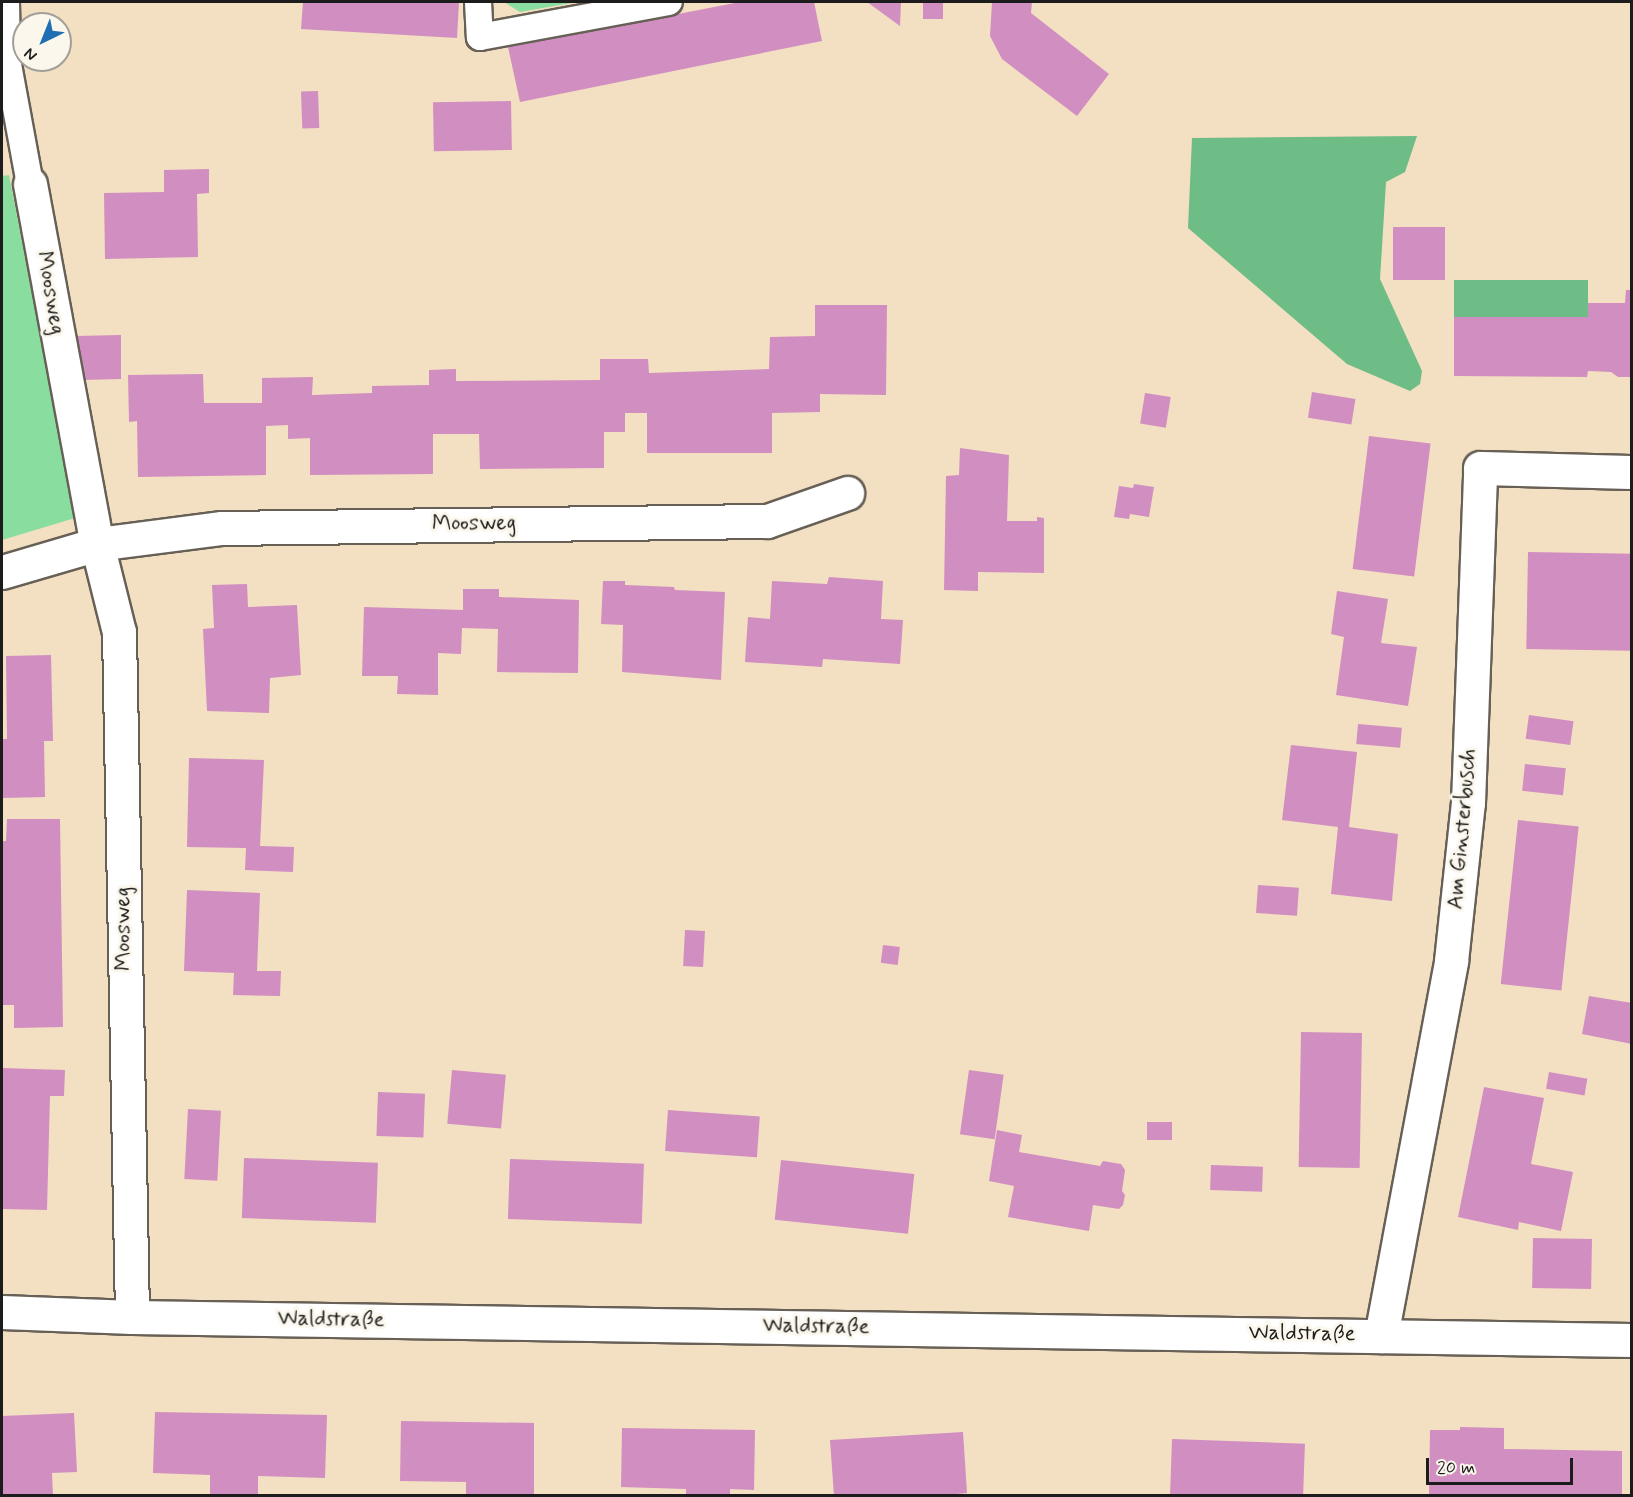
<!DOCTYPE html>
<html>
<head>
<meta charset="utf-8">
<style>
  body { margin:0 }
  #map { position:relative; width:1633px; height:1497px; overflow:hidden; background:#f3dfc2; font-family:Mynerve,sans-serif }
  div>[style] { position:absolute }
  .green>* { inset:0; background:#89dd9f }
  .forest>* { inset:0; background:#6ebc86; transform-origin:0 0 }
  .building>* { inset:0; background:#d18ec1; transform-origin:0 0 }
  .roads { filter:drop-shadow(2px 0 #676056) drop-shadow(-2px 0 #676056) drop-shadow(0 2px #676056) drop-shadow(0 -2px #676056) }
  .lane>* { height:26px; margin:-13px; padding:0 13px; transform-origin:13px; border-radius:13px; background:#fff }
  .street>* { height:33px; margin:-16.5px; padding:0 16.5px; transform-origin:16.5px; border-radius:16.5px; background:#fff }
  span { translate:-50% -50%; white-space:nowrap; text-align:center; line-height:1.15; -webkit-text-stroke:6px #fbf7ec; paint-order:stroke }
  .street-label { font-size:22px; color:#1c1c1c }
  .frame { position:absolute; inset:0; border:3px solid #1c1c1c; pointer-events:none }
  .north { position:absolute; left:12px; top:12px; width:60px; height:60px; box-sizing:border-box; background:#fbf7ec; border:2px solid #a29f99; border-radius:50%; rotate:223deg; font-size:16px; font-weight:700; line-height:24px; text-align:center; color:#1c1c1c }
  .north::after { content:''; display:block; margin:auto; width:21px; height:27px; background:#1f6fb2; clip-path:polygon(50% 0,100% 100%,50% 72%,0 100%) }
  .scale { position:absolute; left:1426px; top:1458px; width:147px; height:27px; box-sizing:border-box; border:3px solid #1c1c1c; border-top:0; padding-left:8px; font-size:18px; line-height:21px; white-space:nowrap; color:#1c1c1c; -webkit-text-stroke:4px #fbf7ec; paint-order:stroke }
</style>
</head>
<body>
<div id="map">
  <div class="green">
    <div style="clip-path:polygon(504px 2px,577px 2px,520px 12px)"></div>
    <div style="clip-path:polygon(9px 175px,75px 518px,2px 540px,2px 176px)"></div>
  </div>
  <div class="forest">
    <div style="clip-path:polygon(1417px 136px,1405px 172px,1386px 182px,1380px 279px,1422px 371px,1420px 384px,1410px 391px,1347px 364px,1188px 228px,1192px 138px)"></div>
    <div style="left:1454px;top:280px;width:134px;height:37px"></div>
  </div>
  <div class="building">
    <div style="clip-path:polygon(303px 2px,459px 2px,457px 38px,301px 29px)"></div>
    <div style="clip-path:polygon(740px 2px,814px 2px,822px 41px,520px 102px,508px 47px)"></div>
    <div style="clip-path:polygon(867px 2px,901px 2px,900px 26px)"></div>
    <div style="left:923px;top:2px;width:20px;height:17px"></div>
    <div style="clip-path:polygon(992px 2px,1032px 2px,1031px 13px,1109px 74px,1077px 116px,1002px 59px,990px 36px)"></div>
    <div style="left:318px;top:91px;width:37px;height:17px;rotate:88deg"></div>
    <div style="left:511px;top:101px;width:49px;height:78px;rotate:89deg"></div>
    <div style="clip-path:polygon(209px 169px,209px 193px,197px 194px,198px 257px,105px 259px,104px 193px,164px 192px,164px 170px)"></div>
    <div style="left:1393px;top:227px;width:52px;height:53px"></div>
    <div style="clip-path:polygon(1626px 290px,1632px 290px,1632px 377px,1618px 377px,1611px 372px,1588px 371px,1587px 377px,1454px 376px,1454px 317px,1588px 317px,1588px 303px,1625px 303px)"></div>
    <div style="clip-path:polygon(815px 305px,887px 305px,886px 395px,820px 394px,820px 412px,772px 413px,772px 453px,647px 453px,647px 413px,625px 413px,625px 432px,604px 432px,604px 468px,480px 469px,479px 434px,433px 434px,433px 474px,310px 475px,310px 438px,288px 439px,288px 425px,266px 426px,266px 475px,138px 477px,137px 421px,129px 422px,128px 375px,203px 374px,204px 403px,262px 403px,262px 378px,313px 377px,312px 395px,372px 393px,372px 386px,429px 385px,429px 370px,456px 369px,456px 381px,600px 380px,600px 359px,648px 359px,649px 373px,769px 369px,770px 337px,815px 336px)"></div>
    <div style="clip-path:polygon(121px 335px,121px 379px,82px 380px,75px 336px)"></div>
    <div style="left:1312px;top:392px;width:44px;height:26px;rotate:9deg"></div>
    <div style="left:1145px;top:393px;width:26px;height:31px;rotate:9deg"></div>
    <div style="left:1369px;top:436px;width:62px;height:134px;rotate:7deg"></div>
    <div style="clip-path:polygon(960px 448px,1009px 455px,1007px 521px,1037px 521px,1037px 517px,1044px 518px,1044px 573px,978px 572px,978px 591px,944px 590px,946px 476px,959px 475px)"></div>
    <div style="clip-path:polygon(1134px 484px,1154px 487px,1149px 517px,1130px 514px,1129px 519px,1114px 517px,1119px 486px,1133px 488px)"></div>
    <div style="left:1528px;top:552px;width:104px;height:97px;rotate:1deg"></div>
    <div style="clip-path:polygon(829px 577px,883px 581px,881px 619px,903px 620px,900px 664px,823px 659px,822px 667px,745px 662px,748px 617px,770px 619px,772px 581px,827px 584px)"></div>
    <div style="clip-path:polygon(603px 581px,625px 581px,625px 585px,674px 587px,675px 590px,725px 592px,721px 680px,622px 672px,623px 625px,601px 624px)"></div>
    <div style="clip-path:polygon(247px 584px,248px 607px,297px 605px,301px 675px,270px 678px,269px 713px,207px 711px,203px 629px,214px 628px,212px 585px)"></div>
    <div style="clip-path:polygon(463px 589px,499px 589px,499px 597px,579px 600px,578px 673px,497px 672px,498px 629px,462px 628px,461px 654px,438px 653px,438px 695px,397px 694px,398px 676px,362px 676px,364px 607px,463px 610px)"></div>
    <div style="clip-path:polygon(1337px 591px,1388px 599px,1381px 643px,1417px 647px,1408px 706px,1336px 695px,1344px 637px,1331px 634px)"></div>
    <div style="clip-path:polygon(51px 655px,53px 741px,44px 741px,45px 797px,2px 798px,2px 739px,7px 739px,6px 656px)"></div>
    <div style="left:1529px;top:715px;width:45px;height:24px;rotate:8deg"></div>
    <div style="left:1358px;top:724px;width:44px;height:20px;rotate:5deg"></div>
    <div style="clip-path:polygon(1291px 745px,1357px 752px,1349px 827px,1398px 834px,1392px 901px,1331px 894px,1338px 827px,1282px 820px)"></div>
    <div style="clip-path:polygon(189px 758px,264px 760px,260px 846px,294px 847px,293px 872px,245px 870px,246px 848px,187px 847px)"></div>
    <div style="left:1525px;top:764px;width:41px;height:27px;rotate:6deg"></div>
    <div style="clip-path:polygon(7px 819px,60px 819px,63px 1027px,14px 1028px,14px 1005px,2px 1005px,2px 841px,6px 841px)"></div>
    <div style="left:1518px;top:820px;width:61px;height:165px;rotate:6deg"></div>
    <div style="left:1258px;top:885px;width:41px;height:28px;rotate:4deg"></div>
    <div style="clip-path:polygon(187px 890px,260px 893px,257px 971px,281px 971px,280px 996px,233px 995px,234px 973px,184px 971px)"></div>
    <div style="left:685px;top:930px;width:20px;height:36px;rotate:3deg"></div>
    <div style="left:883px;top:945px;width:17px;height:18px;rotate:7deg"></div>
    <div style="clip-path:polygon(1589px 996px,1632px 1003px,1632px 1044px,1582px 1034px)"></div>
    <div style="left:1301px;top:1032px;width:61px;height:135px;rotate:1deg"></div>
    <div style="clip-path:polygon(2px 1068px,65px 1070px,64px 1096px,50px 1096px,47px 1210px,2px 1209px)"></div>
    <div style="left:452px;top:1070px;width:54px;height:54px;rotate:5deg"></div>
    <div style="left:969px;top:1070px;width:35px;height:65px;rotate:8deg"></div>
    <div style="left:1549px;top:1072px;width:39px;height:17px;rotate:10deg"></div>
    <div style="clip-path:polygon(1484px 1087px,1544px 1098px,1531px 1164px,1573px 1172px,1561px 1231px,1519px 1222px,1518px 1230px,1458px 1217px)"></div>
    <div style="left:378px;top:1092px;width:47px;height:44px;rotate:2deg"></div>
    <div style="left:188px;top:1109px;width:33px;height:70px;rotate:3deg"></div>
    <div style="left:668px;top:1110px;width:92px;height:41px;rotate:4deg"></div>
    <div style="left:1172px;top:1122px;width:18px;height:25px;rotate:90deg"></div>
    <div style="clip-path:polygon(997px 1130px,1022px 1135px,1019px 1152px,1100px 1166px,1103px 1161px,1121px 1164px,1125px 1170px,1122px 1191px,1125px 1195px,1123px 1205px,1119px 1209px,1093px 1205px,1089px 1231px,1008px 1217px,1014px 1186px,989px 1181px)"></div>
    <div style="left:244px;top:1158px;width:134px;height:60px;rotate:2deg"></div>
    <div style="left:510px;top:1159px;width:134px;height:60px;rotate:2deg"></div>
    <div style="left:781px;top:1160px;width:134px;height:60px;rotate:6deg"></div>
    <div style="left:1211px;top:1165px;width:52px;height:25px;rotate:2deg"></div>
    <div style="left:1533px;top:1238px;width:59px;height:50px;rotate:1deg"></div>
    <div style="clip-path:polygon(155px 1412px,327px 1415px,325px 1478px,258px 1476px,258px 1496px,210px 1496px,210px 1475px,153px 1473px)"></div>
    <div style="clip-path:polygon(74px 1413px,77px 1472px,52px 1473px,53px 1496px,2px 1496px,2px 1416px)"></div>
    <div style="clip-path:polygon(401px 1421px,534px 1423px,534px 1496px,466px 1496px,466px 1482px,400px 1481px)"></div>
    <div style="clip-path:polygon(1460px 1427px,1504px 1428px,1504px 1449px,1622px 1451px,1622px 1496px,1429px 1496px,1430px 1430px,1460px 1430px)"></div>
    <div style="clip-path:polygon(622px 1428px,755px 1430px,754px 1490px,730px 1489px,730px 1496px,686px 1496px,686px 1489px,621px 1487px)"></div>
    <div style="clip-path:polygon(963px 1432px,967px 1493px,937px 1496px,834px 1496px,830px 1440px)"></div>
    <div style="left:1172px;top:1439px;width:133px;height:57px;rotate:2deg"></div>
  </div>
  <div class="roads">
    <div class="lane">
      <div style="left:6px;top:2px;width:57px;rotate:89deg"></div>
      <div style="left:7px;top:59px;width:127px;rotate:79.6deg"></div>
      <div style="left:478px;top:2px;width:35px;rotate:87deg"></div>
      <div style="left:480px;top:37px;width:192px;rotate:-10.5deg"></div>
    </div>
    <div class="street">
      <div style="left:30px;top:184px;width:366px;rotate:79.5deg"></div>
      <div style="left:97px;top:544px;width:91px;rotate:76deg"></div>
      <div style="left:119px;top:632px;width:685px;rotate:88.91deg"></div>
      <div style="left:2px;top:572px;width:99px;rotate:-16.4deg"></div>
      <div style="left:97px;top:544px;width:126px;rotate:-7.3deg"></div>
      <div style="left:222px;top:528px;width:545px;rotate:-0.74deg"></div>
      <div style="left:767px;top:521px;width:85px;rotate:-19.3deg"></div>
      <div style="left:2px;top:1312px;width:130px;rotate:2.2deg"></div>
      <div style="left:132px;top:1317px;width:1500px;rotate:0.88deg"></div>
      <div style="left:1381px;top:1336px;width:381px;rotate:-79.4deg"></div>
      <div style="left:1451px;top:961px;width:159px;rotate:-83.9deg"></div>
      <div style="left:1468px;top:803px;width:335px;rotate:-87.9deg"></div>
      <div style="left:1480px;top:468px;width:152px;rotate:1.5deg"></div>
    </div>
  </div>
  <div class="street-label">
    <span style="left:50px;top:293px;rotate:80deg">Moosweg</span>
    <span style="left:474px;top:524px;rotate:-1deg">Moosweg</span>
    <span style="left:1463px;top:829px;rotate:-85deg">Am Ginsterbusch</span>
    <span style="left:124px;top:929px;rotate:-91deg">Moosweg</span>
    <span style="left:331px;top:1320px;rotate:1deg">Waldstraße</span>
    <span style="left:816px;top:1327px;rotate:1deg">Waldstraße</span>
    <span style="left:1302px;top:1334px;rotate:1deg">Waldstraße</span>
  </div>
  <div class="frame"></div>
  <div class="north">N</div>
  <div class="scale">20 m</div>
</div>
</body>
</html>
